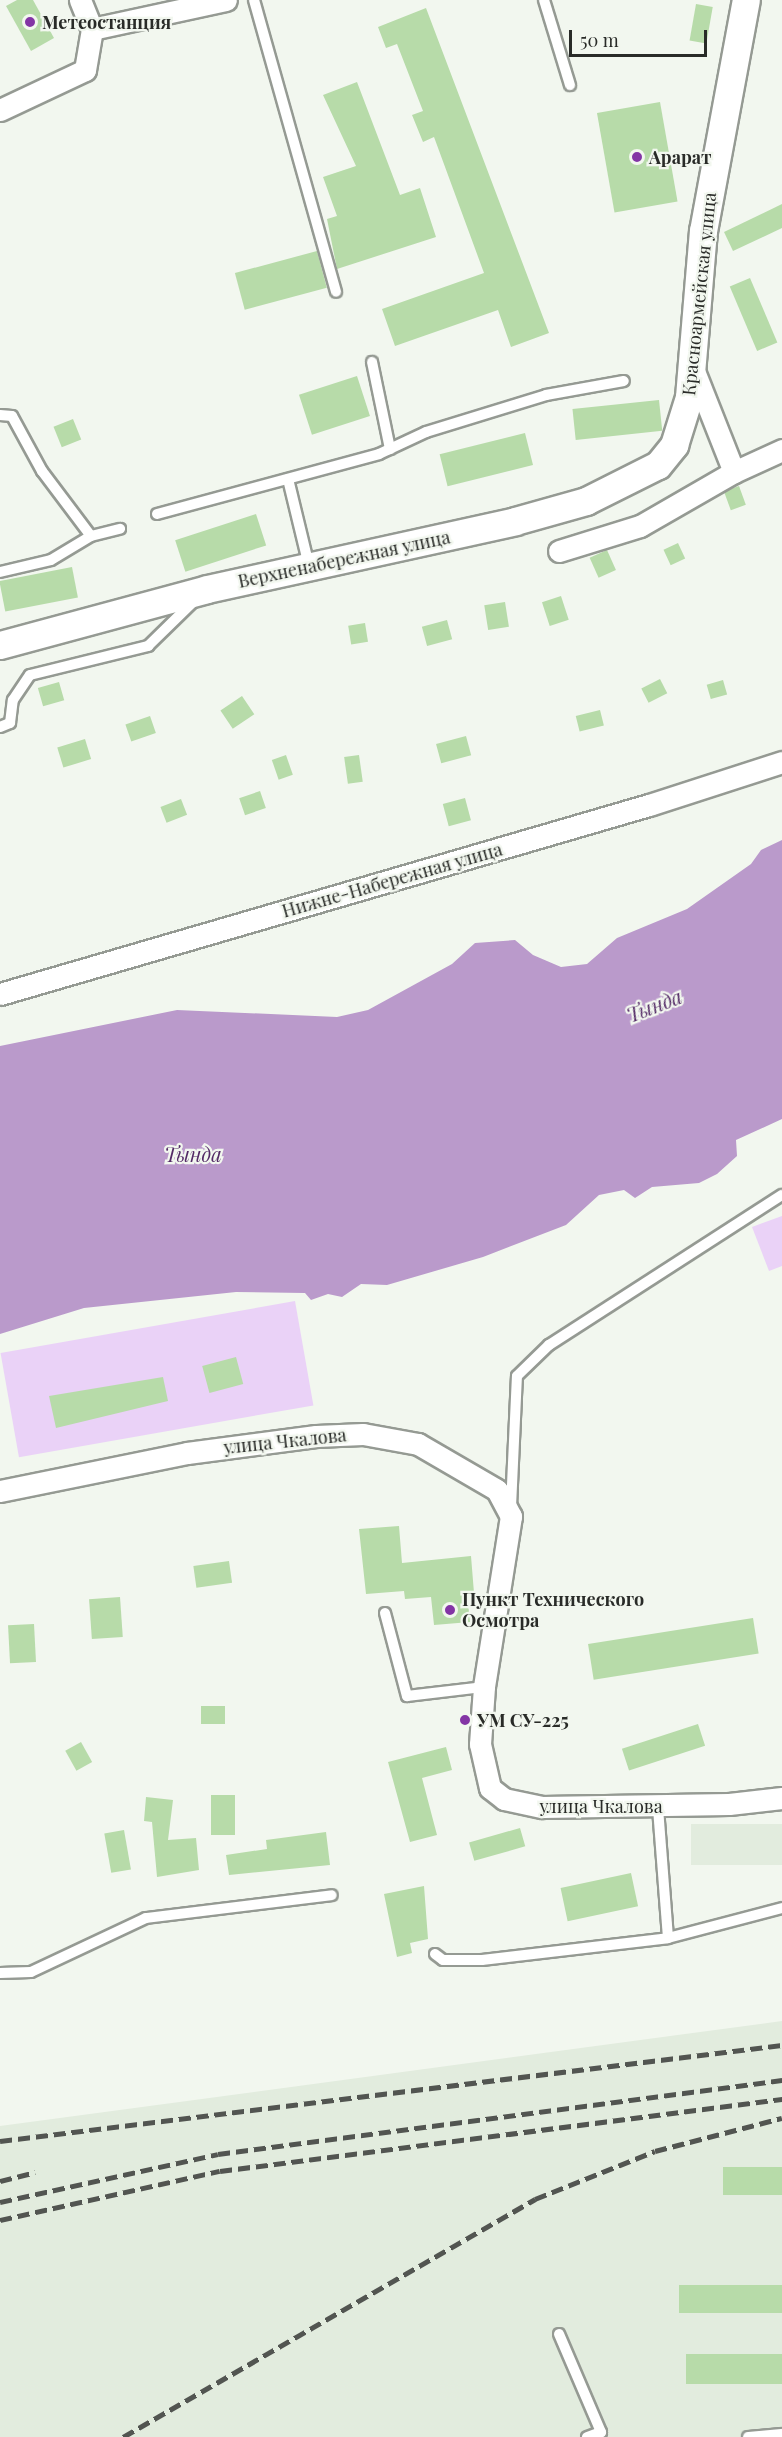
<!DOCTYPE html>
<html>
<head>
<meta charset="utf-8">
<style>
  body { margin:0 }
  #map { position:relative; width:782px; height:2437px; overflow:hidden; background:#f2f7ef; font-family:"Playfair Display",serif }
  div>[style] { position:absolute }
  .built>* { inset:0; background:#e2ecde; transform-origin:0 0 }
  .green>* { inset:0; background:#ead2f7; transform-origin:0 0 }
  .water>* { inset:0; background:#ba9acb }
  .building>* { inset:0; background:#b7dba9; transform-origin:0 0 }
  .roads { filter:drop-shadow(2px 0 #959a93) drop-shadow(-2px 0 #959a93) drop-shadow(0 2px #959a93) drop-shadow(0 -2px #959a93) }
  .service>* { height:10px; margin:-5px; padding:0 5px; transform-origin:5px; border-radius:5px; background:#fff }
  .minor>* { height:21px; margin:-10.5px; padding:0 10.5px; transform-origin:10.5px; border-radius:10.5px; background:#fff }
  .tertiary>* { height:27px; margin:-13.5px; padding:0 13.5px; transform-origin:13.5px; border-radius:13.5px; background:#fff }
  .rail>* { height:4.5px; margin-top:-2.25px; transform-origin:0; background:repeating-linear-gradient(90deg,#525551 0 12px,transparent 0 18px) }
  .dots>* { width:16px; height:16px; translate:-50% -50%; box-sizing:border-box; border:3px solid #f2f7ef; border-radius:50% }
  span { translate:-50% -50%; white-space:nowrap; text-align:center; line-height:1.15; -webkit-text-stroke:4.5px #f2f7ef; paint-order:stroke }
  .poi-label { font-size:18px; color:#292b28; font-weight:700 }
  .left { translate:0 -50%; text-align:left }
  .street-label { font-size:18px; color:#292b28 }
  .water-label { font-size:20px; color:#532a66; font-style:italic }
  .scale { position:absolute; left:569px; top:30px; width:138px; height:27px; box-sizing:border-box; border:3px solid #292b28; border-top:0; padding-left:8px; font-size:18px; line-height:21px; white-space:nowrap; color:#292b28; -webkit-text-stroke:4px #f2f7ef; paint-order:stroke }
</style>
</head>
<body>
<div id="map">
  <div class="built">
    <div style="left:782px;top:1824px;width:41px;height:91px;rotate:90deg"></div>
    <div style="clip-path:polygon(782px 2021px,782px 2437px,0 2437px,0 2126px)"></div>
  </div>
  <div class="green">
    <div style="clip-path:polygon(782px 1216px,782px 1266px,769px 1271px,752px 1227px)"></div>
    <div style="left:295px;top:1301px;width:106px;height:299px;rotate:80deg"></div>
  </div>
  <div class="water">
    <div style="clip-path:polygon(782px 840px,782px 1119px,736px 1140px,737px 1156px,717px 1174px,699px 1183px,652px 1187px,635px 1198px,624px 1190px,599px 1195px,566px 1225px,483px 1257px,387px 1285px,361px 1284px,342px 1297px,328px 1294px,311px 1300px,305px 1293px,236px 1292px,84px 1308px,0 1334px,0 1046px,177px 1010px,337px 1017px,368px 1010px,452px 964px,475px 943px,515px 940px,533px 955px,561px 967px,587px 964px,617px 938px,687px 909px,751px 864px,761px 850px)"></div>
  </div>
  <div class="building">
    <div style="clip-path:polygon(17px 0,33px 0,54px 38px,31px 51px,6px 6px)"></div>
    <div style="left:696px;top:4px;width:17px;height:37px;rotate:10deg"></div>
    <div style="clip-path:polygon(426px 8px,549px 333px,511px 347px,498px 310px,395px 346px,382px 309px,484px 273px,434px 137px,423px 142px,412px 115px,423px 111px,397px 44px,386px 48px,378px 27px)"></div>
    <div style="clip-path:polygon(357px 82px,400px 195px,420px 188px,436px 237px,337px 269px,327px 219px,337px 216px,323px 177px,356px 166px,323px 95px)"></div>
    <div style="left:660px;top:102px;width:101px;height:64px;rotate:80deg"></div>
    <div style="clip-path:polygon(782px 204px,782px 228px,733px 251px,724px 232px)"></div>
    <div style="left:317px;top:251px;width:38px;height:85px;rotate:75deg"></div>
    <div style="left:750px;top:278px;width:70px;height:22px;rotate:67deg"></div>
    <div style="left:357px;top:376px;width:42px;height:61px;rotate:72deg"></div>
    <div style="left:659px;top:400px;width:31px;height:87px;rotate:84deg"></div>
    <div style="left:73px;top:419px;width:22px;height:21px;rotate:68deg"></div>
    <div style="left:525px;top:433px;width:33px;height:88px;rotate:76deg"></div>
    <div style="left:739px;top:486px;width:20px;height:16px;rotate:70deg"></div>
    <div style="left:256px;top:514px;width:33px;height:85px;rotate:72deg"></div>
    <div style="left:678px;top:543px;width:17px;height:16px;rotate:65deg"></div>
    <div style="left:607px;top:550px;width:22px;height:19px;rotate:66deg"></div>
    <div style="left:72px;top:567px;width:31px;height:74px;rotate:79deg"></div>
    <div style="left:561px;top:596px;width:25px;height:20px;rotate:72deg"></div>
    <div style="left:505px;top:602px;width:25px;height:21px;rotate:81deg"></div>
    <div style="left:447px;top:620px;width:20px;height:26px;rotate:75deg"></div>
    <div style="left:365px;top:623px;width:19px;height:17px;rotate:81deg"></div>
    <div style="left:660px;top:679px;width:16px;height:21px;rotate:63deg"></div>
    <div style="left:723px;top:680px;width:15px;height:17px;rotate:74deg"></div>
    <div style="left:59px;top:682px;width:19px;height:22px;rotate:74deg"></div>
    <div style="left:242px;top:696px;width:22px;height:26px;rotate:56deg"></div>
    <div style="left:600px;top:710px;width:16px;height:25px;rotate:76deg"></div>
    <div style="left:150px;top:716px;width:18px;height:26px;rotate:71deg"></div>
    <div style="left:466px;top:736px;width:20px;height:31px;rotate:75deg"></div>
    <div style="left:85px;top:739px;width:21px;height:29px;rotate:73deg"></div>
    <div style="left:286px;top:755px;width:21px;height:15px;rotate:71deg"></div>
    <div style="left:359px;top:755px;width:27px;height:15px;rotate:82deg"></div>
    <div style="left:260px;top:791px;width:18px;height:22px;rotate:71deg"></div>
    <div style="left:465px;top:798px;width:23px;height:23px;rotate:75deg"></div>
    <div style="left:181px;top:799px;width:17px;height:22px;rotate:69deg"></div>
    <div style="left:236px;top:1357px;width:28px;height:35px;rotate:75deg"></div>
    <div style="clip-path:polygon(163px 1377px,168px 1401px,56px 1428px,49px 1396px)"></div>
    <div style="clip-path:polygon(399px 1526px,402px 1563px,471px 1556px,474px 1593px,467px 1593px,470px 1622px,434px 1625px,431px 1597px,405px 1599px,404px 1591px,366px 1594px,359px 1529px)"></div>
    <div style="left:229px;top:1561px;width:22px;height:36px;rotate:82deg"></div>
    <div style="left:120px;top:1597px;width:40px;height:31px;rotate:86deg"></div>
    <div style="left:753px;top:1618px;width:36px;height:167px;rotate:81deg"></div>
    <div style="left:34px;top:1624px;width:38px;height:26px;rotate:87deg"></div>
    <div style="left:201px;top:1706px;width:24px;height:18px"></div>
    <div style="left:698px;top:1724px;width:23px;height:80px;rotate:72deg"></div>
    <div style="left:81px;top:1742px;width:23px;height:18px;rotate:61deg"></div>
    <div style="clip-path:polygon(446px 1747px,452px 1770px,422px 1778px,437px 1835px,410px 1842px,388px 1762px)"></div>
    <div style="left:211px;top:1795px;width:24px;height:40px"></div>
    <div style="clip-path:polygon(146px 1797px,173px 1800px,168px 1840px,196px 1838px,199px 1870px,157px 1877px,152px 1822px,144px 1821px)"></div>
    <div style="left:520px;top:1828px;width:19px;height:53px;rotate:74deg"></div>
    <div style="left:124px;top:1830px;width:40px;height:20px;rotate:80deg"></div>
    <div style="clip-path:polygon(326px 1832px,330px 1865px,229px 1875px,226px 1855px,267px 1849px,266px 1840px)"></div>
    <div style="left:631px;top:1873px;width:34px;height:72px;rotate:78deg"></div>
    <div style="clip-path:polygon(424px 1886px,428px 1939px,410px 1943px,412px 1953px,397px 1957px,384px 1894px)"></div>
    <div style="left:782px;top:2167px;width:28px;height:59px;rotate:90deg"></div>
    <div style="left:782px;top:2285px;width:28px;height:103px;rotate:90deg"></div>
    <div style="left:782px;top:2354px;width:30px;height:96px;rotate:90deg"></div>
  </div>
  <div class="roads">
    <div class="service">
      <div style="left:254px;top:0;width:303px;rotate:74.3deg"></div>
      <div style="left:544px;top:0;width:89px;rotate:73deg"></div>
      <div style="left:372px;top:362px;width:89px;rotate:78.3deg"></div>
      <div style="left:0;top:415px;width:12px;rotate:5deg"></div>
      <div style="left:12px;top:416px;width:63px;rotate:61.4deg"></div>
      <div style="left:42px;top:471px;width:81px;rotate:53deg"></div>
      <div style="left:288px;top:479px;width:89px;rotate:76.4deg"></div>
      <div style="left:157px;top:514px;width:230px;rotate:-15.1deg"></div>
      <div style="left:379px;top:454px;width:52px;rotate:-25.1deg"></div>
      <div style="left:426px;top:432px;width:126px;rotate:-17.1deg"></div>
      <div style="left:546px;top:395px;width:79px;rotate:-10.2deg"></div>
      <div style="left:0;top:572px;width:52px;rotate:-13.2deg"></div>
      <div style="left:51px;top:560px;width:47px;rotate:-31deg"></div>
      <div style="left:91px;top:536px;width:30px;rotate:-14deg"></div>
      <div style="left:0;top:727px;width:11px;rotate:-22deg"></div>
      <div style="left:10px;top:723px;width:23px;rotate:-83deg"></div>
      <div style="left:13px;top:700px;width:30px;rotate:-56deg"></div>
      <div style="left:30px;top:675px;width:122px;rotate:-13.8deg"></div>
      <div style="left:148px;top:646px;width:66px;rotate:-44.4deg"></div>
      <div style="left:511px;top:1507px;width:131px;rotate:-87.4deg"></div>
      <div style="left:517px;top:1376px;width:45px;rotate:-44.1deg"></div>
      <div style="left:549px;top:1345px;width:277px;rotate:-32.8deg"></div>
      <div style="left:385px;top:1613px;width:86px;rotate:75.2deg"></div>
      <div style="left:407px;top:1696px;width:78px;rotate:-6.7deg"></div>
      <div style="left:668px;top:1938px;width:118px;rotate:-14.7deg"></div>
      <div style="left:435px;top:1954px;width:10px;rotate:37deg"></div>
      <div style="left:443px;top:1960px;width:39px"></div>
      <div style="left:482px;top:1960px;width:187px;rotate:-6.7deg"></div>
      <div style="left:668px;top:1938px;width:131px;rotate:-94.4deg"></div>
      <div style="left:0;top:1973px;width:31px;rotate:-2deg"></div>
      <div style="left:31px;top:1972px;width:127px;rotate:-25.2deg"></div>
      <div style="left:146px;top:1918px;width:187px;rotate:-7deg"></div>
      <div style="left:559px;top:2334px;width:107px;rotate:66.8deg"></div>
      <div style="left:601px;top:2432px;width:15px;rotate:160deg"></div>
      <div style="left:748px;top:2437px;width:34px;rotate:-5deg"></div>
    </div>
    <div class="minor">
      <div style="left:80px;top:0;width:31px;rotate:68deg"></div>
      <div style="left:92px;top:29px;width:137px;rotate:-12.2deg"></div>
      <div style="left:0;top:110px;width:94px;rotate:-25.2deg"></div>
      <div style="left:85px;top:70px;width:42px;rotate:-80.3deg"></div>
      <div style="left:692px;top:366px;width:114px;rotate:68.4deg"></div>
      <div style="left:559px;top:551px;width:85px;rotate:-17.2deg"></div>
      <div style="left:640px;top:526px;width:108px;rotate:-29.9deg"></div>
      <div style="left:734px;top:472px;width:53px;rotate:-24.6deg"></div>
      <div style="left:0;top:994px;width:676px;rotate:-16.24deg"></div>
      <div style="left:649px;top:805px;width:140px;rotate:-17.9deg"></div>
      <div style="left:0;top:1491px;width:191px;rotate:-11.5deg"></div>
      <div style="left:187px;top:1453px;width:130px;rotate:-7.5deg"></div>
      <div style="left:316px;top:1436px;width:47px;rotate:-2.4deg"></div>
      <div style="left:363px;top:1434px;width:56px;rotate:10.3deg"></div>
      <div style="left:418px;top:1444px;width:91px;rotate:30.2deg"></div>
      <div style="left:497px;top:1490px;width:30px;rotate:62deg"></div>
      <div style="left:511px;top:1516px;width:173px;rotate:99deg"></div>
      <div style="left:484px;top:1687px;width:57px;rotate:94deg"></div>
      <div style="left:480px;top:1744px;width:45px;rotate:77.2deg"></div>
      <div style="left:490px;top:1788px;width:18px;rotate:38deg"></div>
      <div style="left:504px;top:1799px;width:39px;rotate:12deg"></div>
      <div style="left:542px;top:1807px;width:187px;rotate:-0.9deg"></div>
      <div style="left:729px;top:1804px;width:53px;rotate:-6.5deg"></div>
    </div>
    <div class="tertiary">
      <div style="left:0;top:645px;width:214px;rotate:-15.1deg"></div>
      <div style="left:207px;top:589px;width:315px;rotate:-12.4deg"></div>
      <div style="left:515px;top:521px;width:74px;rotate:-15.7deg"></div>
      <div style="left:586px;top:501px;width:80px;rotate:-26.6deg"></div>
      <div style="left:658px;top:465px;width:26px;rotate:-51deg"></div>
      <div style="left:674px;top:445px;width:50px;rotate:-72.6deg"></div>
      <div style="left:689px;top:397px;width:167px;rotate:-85.2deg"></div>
      <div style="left:703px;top:231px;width:235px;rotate:-79.5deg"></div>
    </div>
  </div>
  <div class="rail">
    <div style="left:0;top:2141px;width:788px;rotate:-7deg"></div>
    <div style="left:0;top:2181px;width:36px;rotate:-14deg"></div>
    <div style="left:0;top:2202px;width:223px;rotate:-12.4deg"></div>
    <div style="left:218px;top:2154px;width:569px;rotate:-7.47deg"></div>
    <div style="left:0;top:2220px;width:225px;rotate:-12.6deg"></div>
    <div style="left:220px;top:2171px;width:567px;rotate:-7.3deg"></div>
    <div style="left:123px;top:2437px;width:476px;rotate:-30deg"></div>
    <div style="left:535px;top:2199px;width:129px;rotate:-21.8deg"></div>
    <div style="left:655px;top:2151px;width:131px;rotate:-14.6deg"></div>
  </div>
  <div class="dots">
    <div style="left:30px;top:22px;background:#8335a5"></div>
    <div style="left:637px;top:157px;background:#8335a5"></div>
    <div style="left:450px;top:1610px;background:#8335a5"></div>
    <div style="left:465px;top:1720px;background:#8335a5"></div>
  </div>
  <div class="poi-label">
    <span class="left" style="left:42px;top:22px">Метеостанция</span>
    <span class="left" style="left:649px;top:157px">Арарат</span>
    <span class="left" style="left:462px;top:1610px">Пункт Технического<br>Осмотра</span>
    <span class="left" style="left:477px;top:1720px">УМ СУ-225</span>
  </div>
  <div class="street-label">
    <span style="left:699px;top:294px;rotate:-84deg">Красноармейская улица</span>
    <span style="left:344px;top:559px;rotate:-12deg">Верхненабережная улица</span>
    <span style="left:392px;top:880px;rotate:-16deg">Нижне-Набережная улица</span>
    <span style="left:285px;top:1441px;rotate:-6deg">улица Чкалова</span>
    <span style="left:601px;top:1806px">улица Чкалова</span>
  </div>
  <div class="water-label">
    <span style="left:654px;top:1005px;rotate:-21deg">Тында</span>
    <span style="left:193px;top:1153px">Тында</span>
  </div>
  <div class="scale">50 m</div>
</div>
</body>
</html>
